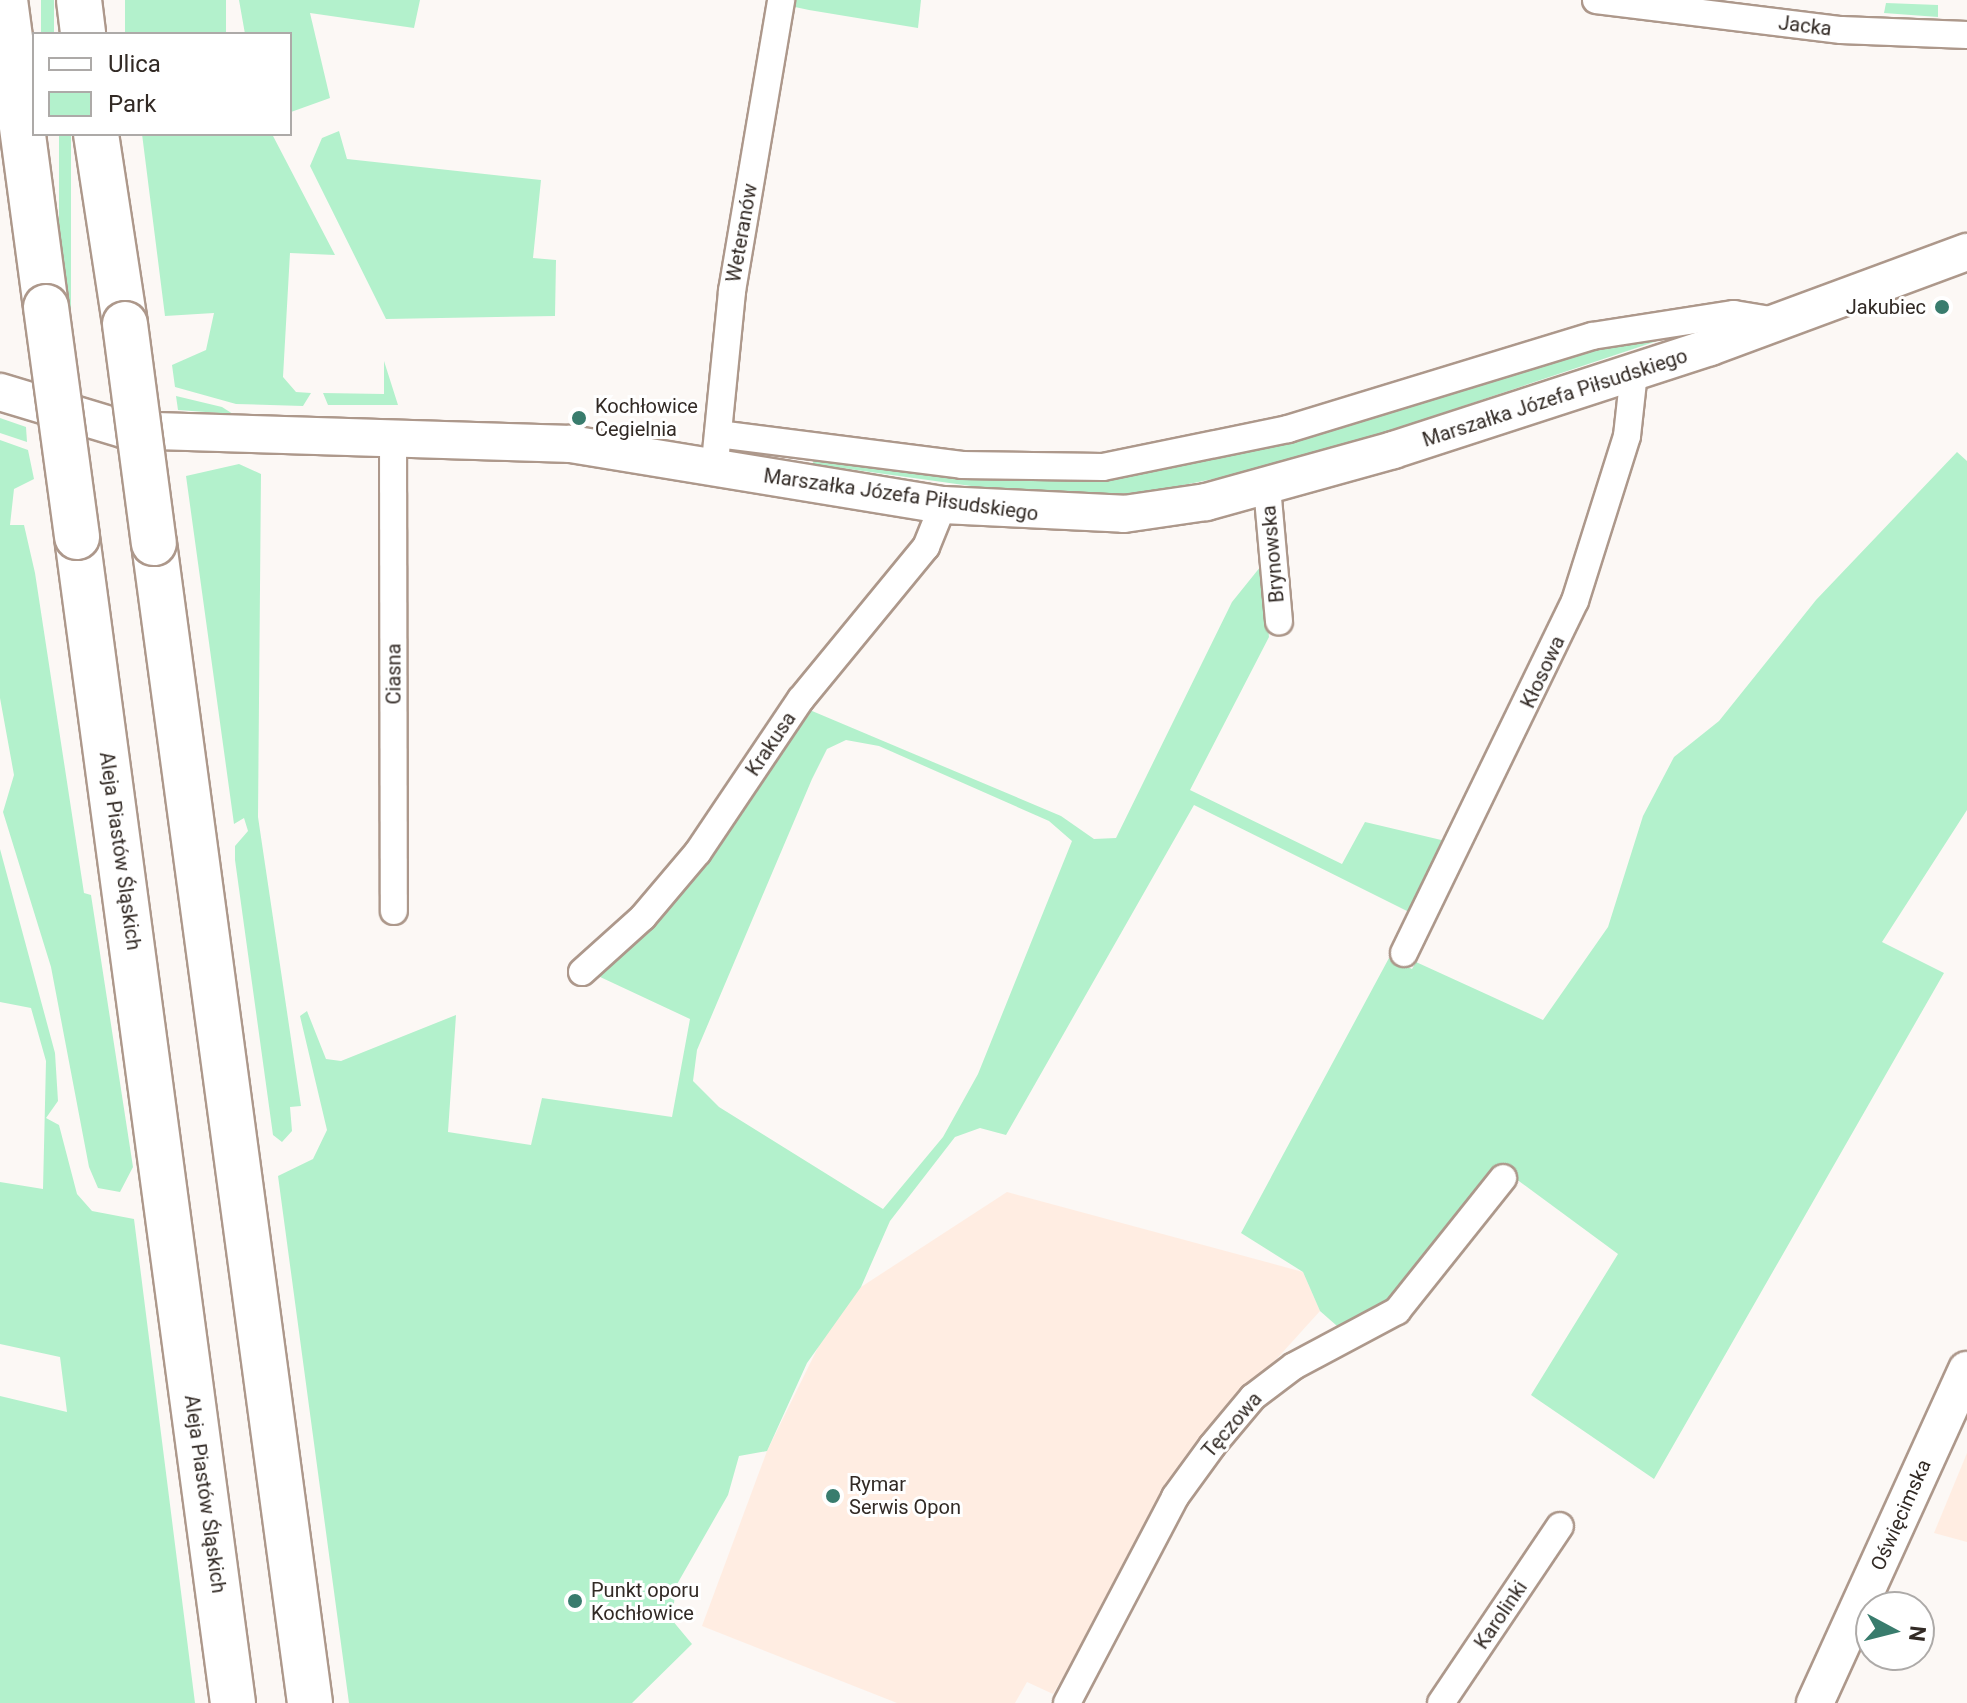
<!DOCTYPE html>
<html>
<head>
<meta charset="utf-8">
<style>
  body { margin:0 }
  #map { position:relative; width:1967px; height:1703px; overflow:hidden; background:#fcf8f5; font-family:Roboto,sans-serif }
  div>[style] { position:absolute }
  .built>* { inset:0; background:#ffede2 }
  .green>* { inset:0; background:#b3f1cc; transform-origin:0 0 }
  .roads { filter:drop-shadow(2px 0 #ad988b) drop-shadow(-2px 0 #ad988b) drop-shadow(0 2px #ad988b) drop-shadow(0 -2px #ad988b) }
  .street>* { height:26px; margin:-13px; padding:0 13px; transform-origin:13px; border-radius:13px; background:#fff }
  .secondary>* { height:36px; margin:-18px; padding:0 18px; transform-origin:18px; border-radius:18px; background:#fff }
  .highway>* { height:44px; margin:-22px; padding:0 22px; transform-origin:22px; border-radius:22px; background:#fff }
  .bridges { filter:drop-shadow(2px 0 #ad988b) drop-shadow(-2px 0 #ad988b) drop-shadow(0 2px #ad988b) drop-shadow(0 -2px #ad988b) }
  .highway-bridge>* { height:44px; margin:-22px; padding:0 22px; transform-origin:22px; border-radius:22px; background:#fff }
  .dots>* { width:22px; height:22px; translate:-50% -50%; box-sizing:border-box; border:4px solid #fff; border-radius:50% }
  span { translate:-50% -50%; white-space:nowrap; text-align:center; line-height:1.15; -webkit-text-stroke:6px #fff; paint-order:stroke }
  .street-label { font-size:20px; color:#322a25 }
  .poi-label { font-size:20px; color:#322a25 }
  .right { translate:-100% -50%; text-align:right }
  .left { translate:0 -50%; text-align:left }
  .legend { position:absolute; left:32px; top:32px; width:260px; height:104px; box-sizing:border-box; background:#fff; border:2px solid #adaaa8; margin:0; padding:10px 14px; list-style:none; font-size:24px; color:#322a25 }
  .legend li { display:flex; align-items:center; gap:16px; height:40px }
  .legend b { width:40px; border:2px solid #adaaa8 }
  .north { position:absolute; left:1855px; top:1591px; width:80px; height:80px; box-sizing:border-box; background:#fff; border:2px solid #adaaa8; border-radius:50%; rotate:97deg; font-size:22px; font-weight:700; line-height:32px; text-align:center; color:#322a25 }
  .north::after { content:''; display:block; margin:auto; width:28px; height:36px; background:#397c6d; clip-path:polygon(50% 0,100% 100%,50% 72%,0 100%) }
</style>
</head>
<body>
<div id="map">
  <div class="built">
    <div style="clip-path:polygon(1007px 1192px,1303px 1272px,1320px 1311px,1253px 1385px,1127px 1567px,1053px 1694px,1027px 1682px,1015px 1703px,897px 1703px,702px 1626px,767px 1451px,829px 1325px,861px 1287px)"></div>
    <div style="clip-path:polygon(1967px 1453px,1967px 1542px,1934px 1533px)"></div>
  </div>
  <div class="green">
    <div style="left:41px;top:0;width:13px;height:34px"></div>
    <div style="left:125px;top:0;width:101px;height:34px"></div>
    <div style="clip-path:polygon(239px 0,420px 0,414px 28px,310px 13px,330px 98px,291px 112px,290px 34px,245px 34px)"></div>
    <div style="clip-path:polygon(796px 0,921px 0,918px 28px,809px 10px,795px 7px)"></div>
    <div style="clip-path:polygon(1886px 3px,1938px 5px,1938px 17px,1884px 13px)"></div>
    <div style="clip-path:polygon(339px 131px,347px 159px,541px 180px,533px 258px,556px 260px,555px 316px,386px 319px,310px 166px,322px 138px)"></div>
    <div style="left:59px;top:134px;width:12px;height:187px"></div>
    <div style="clip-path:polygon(142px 134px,272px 134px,335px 255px,290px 253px,283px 377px,296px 392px,311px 393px,303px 406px,236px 404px,175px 387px,172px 365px,206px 350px,214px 313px,165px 316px)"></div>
    <div style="clip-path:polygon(1678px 334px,1296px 462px,1169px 488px,1105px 496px,1007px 491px,813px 464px,814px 454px,1103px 473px,1592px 343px)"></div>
    <div style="clip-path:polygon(384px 361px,398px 405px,328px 405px,323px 393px,384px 394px)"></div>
    <div style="clip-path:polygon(176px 396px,222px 407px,233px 414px,178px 410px)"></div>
    <div style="clip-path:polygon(0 418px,26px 427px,27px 442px,0 433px)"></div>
    <div style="clip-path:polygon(0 440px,28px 450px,34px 479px,14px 489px,10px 525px,24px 525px,35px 573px,84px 893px,91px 895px,133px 1167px,120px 1192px,98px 1188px,89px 1167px,51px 967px,3px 812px,14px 775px,0 698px)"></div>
    <div style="clip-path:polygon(1957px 452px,1967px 461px,1967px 810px,1882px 942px,1944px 973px,1654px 1479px,1531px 1395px,1618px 1254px,1512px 1176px,1409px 1289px,1345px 1333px,1320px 1311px,1303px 1272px,1241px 1233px,1389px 958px,1412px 969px,1416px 962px,1543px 1020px,1608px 927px,1643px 816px,1674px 757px,1719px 721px,1816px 600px)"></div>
    <div style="clip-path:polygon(239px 464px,261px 474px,258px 817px,301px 1106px,290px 1107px,292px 1131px,282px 1142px,273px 1135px,235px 860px,235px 846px,248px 831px,244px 818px,234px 824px,186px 476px)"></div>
    <div style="clip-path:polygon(evenodd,1261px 566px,1269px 637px,1190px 790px,1342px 864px,1365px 822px,1454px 843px,1413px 914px,1194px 805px,1006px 1135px,980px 1128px,955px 1137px,890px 1221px,861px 1287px,807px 1363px,767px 1451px,739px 1456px,728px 1495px,676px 1586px,672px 1620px,692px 1644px,632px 1703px,349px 1703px,278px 1176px,313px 1159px,327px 1130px,300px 1016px,307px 1011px,326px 1059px,341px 1061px,456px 1015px,448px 1132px,531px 1145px,542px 1098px,672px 1117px,690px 1019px,598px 976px,646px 930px,805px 708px,1061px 816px,1094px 839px,1116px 838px,1232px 602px,1261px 566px,846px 740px,879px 746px,1049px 821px,1072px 841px,978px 1074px,943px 1137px,883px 1209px,719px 1107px,693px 1081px,697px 1050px,812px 779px,827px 749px,846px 740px)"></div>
    <div style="clip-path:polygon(0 849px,55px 1053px,58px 1101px,46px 1118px,59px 1125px,77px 1194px,92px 1211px,134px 1219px,195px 1703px,0 1703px,0 1396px,67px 1412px,60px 1357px,0 1344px,0 1182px,43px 1189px,46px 1061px,31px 1008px,0 1002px)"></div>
  </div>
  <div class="roads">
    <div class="street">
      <div style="left:1596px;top:0;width:247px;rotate:7deg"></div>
      <div style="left:1841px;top:30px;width:126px;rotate:2.3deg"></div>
      <div style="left:718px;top:434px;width:246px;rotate:7.2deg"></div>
      <div style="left:962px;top:465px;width:141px;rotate:0.8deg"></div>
      <div style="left:1103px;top:467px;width:189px;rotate:-11.6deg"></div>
      <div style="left:1288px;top:429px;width:318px;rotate:-17deg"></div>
      <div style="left:1592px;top:336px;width:144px;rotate:-8.8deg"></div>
      <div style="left:1734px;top:314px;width:43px;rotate:9.5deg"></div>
      <div style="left:393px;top:437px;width:474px;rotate:89.9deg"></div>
      <div style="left:716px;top:452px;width:162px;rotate:-84.3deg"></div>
      <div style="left:732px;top:291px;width:295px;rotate:-80.4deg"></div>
      <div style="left:1267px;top:487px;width:135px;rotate:84.9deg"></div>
      <div style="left:1404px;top:953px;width:391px;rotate:-64.1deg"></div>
      <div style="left:1575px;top:601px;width:173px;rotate:-72.5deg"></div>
      <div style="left:1627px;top:436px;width:63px;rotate:-83.7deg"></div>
      <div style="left:582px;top:972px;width:82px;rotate:-42deg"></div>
      <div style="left:643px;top:917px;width:85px;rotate:-49.8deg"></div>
      <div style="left:698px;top:852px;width:184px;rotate:-56.1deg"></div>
      <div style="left:801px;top:699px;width:197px;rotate:-50.6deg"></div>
      <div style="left:926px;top:547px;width:45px;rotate:-68deg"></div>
      <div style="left:1067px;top:1703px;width:233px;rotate:-62.3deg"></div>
      <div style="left:1175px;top:1497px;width:63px;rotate:-54deg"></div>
      <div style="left:1212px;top:1446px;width:64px;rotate:-50.1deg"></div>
      <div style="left:1253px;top:1397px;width:51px;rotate:-37.1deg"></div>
      <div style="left:1294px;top:1366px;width:117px;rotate:-28.1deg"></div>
      <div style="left:1397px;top:1311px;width:170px;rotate:-51.4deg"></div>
      <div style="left:1441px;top:1703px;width:213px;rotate:-56.1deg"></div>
    </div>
    <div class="secondary">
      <div style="left:0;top:392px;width:132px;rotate:16.8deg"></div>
      <div style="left:126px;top:430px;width:444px;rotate:1.8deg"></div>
      <div style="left:570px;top:444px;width:378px;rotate:9.3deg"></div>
      <div style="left:943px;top:505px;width:181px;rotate:2.8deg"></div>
      <div style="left:1124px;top:514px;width:83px;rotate:-8.3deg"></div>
      <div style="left:1206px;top:502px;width:194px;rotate:-15.5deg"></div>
      <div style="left:1393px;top:450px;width:333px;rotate:-18deg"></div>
      <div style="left:1710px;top:347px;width:274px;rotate:-20.3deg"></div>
      <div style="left:1815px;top:1703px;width:366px;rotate:-65.5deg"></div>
    </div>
    <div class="highway">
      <div style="left:5px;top:0;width:310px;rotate:82.4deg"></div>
      <div style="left:79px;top:0;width:34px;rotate:83deg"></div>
      <div style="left:96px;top:134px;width:192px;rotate:81.3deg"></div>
      <div style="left:77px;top:537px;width:1176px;rotate:82.38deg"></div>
      <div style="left:154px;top:543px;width:1170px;rotate:82.34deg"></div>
    </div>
  </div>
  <div class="bridges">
    <div class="highway-bridge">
      <div style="left:46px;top:307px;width:232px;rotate:82.3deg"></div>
      <div style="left:125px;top:324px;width:221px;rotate:82.5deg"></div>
    </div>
  </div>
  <div class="dots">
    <div style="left:1942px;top:307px;background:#397c6d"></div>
    <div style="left:579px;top:418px;background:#397c6d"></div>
    <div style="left:833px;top:1496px;background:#397c6d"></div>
    <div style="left:575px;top:1601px;background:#397c6d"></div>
  </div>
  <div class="street-label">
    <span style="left:1805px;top:26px;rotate:7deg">Jacka</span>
    <span style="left:742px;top:233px;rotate:-80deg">Weteranów</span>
    <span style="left:1555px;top:398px;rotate:-18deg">Marszałka Józefa Piłsudskiego</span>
    <span style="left:901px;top:495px;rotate:8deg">Marszałka Józefa Piłsudskiego</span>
    <span style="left:1273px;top:554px;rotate:-95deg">Brynowska</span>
    <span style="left:1543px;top:672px;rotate:-65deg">Kłosowa</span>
    <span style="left:394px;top:674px;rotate:-90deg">Ciasna</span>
    <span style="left:771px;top:744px;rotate:-56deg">Krakusa</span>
    <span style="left:120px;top:851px;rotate:82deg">Aleja Piastów Śląskich</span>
    <span style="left:1232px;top:1425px;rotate:-49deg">Tęczowa</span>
    <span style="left:205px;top:1494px;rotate:82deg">Aleja Piastów Śląskich</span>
    <span style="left:1901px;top:1515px;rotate:-66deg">Oświęcimska</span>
    <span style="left:1501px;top:1615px;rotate:-56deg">Karolinki</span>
  </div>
  <div class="poi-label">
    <span class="right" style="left:1926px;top:307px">Jakubiec</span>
    <span class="left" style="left:595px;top:418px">Kochłowice<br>Cegielnia</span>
    <span class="left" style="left:849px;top:1496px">Rymar<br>Serwis Opon</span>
    <span class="left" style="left:591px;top:1602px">Punkt oporu<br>Kochłowice</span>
  </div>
  <ul class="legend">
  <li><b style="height:10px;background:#fff"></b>Ulica</li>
  <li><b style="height:22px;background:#b3f1cc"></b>Park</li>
  </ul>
  <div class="north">N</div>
</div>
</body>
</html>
